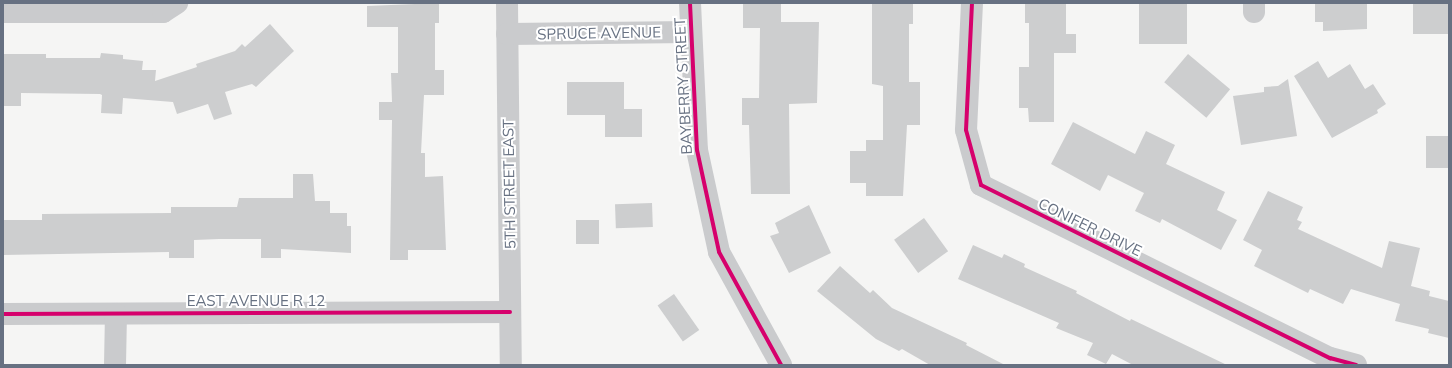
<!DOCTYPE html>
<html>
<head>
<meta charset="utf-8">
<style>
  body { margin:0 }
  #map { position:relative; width:1452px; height:368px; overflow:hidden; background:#f5f5f4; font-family:Mulish,sans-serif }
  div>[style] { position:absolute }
  .building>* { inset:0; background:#cdcecf; transform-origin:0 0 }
  .minor>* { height:22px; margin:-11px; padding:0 11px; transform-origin:11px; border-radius:11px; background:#cacbcd }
  .cycleway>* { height:4px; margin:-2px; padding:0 2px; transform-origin:2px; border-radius:2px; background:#d6006c }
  span { translate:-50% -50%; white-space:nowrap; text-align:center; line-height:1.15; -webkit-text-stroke:4px #fff; paint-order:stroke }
  .street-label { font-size:15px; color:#677182 }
  .frame { position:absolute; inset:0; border:4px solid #677182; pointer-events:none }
</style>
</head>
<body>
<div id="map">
  <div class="building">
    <div style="clip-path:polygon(439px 3px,439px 23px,435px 23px,435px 70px,444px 70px,444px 95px,424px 95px,421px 153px,425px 153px,425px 177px,443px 176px,446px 250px,408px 250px,408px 260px,390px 260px,392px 120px,379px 120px,379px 102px,392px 102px,391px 73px,398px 73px,398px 27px,367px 27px,367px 6px)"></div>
    <div style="clip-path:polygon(743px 3px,781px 3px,781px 22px,819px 22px,817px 103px,789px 104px,790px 194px,751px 194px,749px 125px,742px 125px,742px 98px,759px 98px,760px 28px,743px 28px)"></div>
    <div style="clip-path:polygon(872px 3px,913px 3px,913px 24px,909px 24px,909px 82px,920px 82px,920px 125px,907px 125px,903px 196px,866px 196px,866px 183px,850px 183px,850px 151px,866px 151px,866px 140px,883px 140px,883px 86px,872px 84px)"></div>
    <div style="clip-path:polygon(1025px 3px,1066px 3px,1066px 34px,1076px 34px,1076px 53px,1054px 53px,1054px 122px,1029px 122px,1028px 108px,1019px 108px,1019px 67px,1029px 67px,1029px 23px,1025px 23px)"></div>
    <div style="left:1139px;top:3px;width:48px;height:41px"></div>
    <div style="clip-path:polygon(1315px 3px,1367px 3px,1367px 29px,1323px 31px,1323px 22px,1315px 22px)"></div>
    <div style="left:1413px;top:3px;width:36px;height:31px"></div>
    <div style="clip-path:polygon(270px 24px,294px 51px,256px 87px,252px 84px,225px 92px,232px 114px,214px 120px,208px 104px,177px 114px,173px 102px,123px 98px,122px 114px,101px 113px,102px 95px,100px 94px,21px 93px,21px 106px,3px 106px,3px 54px,46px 54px,46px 58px,100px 58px,101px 53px,123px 55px,123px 59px,143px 61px,142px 70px,156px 70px,155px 81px,197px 67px,196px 64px,235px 51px,242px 44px,245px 47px)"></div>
    <div style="left:1188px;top:54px;width:55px;height:37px;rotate:40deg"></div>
    <div style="clip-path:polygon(1318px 61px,1328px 78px,1350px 64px,1365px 89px,1373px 84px,1386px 104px,1377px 110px,1378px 113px,1332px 138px,1294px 76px)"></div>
    <div style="clip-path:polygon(1288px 79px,1297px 136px,1241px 145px,1233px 96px,1264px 92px,1264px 87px,1278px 86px)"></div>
    <div style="clip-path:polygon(567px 82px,624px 82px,624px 109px,642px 109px,642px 137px,605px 137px,605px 115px,567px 115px)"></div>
    <div style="clip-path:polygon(1073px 122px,1135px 154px,1146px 131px,1175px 145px,1166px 164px,1225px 192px,1217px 210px,1237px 220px,1221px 250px,1162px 219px,1160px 223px,1135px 211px,1144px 193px,1108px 175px,1100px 191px,1051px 164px)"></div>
    <div style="left:1426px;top:136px;width:23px;height:32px"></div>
    <div style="clip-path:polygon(293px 174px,313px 174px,315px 201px,330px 201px,330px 213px,347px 213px,347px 226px,351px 226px,351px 253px,281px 249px,281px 258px,261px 258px,261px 239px,219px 239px,194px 240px,194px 258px,169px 258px,169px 252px,3px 255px,3px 220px,42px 220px,42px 214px,171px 213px,171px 207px,237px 207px,239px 198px,293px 198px)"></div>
    <div style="clip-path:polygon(1268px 191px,1303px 207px,1297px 220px,1302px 222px,1298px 229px,1382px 268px,1389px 241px,1420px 248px,1411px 286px,1430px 291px,1429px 296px,1449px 301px,1449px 338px,1428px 333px,1429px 329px,1395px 321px,1400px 304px,1351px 289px,1343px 304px,1310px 289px,1308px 293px,1254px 266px,1262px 250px,1243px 240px)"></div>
    <div style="left:652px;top:203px;width:24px;height:37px;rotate:88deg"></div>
    <div style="clip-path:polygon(809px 205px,831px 253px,789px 273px,770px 236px,779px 233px,775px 223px)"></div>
    <div style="left:924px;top:218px;width:41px;height:37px;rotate:54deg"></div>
    <div style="left:576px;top:220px;width:23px;height:24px"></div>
    <div style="clip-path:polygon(973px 245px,1002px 258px,1004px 254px,1025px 264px,1024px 267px,1077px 291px,1076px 293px,1130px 321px,1131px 319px,1227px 365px,1133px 365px,1112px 354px,1106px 364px,1087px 355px,1093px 343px,1056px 328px,1059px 323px,958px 279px)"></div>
    <div style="clip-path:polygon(840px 266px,870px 293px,873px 290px,892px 308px,967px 343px,966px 345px,1005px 365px,930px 365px,902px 349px,899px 351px,876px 339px,817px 291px)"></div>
    <div style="left:674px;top:294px;width:44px;height:20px;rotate:55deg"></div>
  </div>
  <div class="minor">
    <div style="left:507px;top:3px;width:362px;rotate:89.4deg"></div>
    <div style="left:690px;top:3px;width:147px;rotate:87.3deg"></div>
    <div style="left:697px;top:150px;width:104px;rotate:77.8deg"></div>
    <div style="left:719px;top:252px;width:129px;rotate:61.2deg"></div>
    <div style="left:972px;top:3px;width:127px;rotate:92.7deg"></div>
    <div style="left:966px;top:130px;width:57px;rotate:74.7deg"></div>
    <div style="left:981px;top:185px;width:390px;rotate:26.4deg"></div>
    <div style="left:1330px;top:358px;width:27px;rotate:15deg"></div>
    <div style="left:1254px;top:3px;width:9px;rotate:90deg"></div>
    <div style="left:3px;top:12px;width:160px"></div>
    <div style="left:163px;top:12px;width:17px;rotate:-33deg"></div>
    <div style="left:507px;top:34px;width:183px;rotate:-0.6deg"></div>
    <div style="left:3px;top:314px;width:507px;rotate:-0.23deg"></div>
    <div style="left:115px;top:365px;width:51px;rotate:-88.9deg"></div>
  </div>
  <div class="cycleway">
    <div style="left:690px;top:3px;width:147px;rotate:87.3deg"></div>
    <div style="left:697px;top:150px;width:104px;rotate:77.8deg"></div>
    <div style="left:719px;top:252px;width:129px;rotate:61.2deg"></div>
    <div style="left:972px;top:3px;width:127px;rotate:92.7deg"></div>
    <div style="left:966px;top:130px;width:57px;rotate:74.7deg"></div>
    <div style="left:981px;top:185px;width:390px;rotate:26.4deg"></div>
    <div style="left:1330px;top:358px;width:27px;rotate:15deg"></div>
    <div style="left:3px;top:314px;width:507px;rotate:-0.23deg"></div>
  </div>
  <div class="street-label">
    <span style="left:599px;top:33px;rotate:-1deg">SPRUCE AVENUE</span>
    <span style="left:683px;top:86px;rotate:-93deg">BAYBERRY STREET</span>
    <span style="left:509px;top:184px;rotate:-91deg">5TH STREET EAST</span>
    <span style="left:1090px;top:227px;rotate:26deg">CONIFER DRIVE</span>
    <span style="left:256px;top:301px">EAST AVENUE R 12</span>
  </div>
  <div class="frame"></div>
</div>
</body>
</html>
